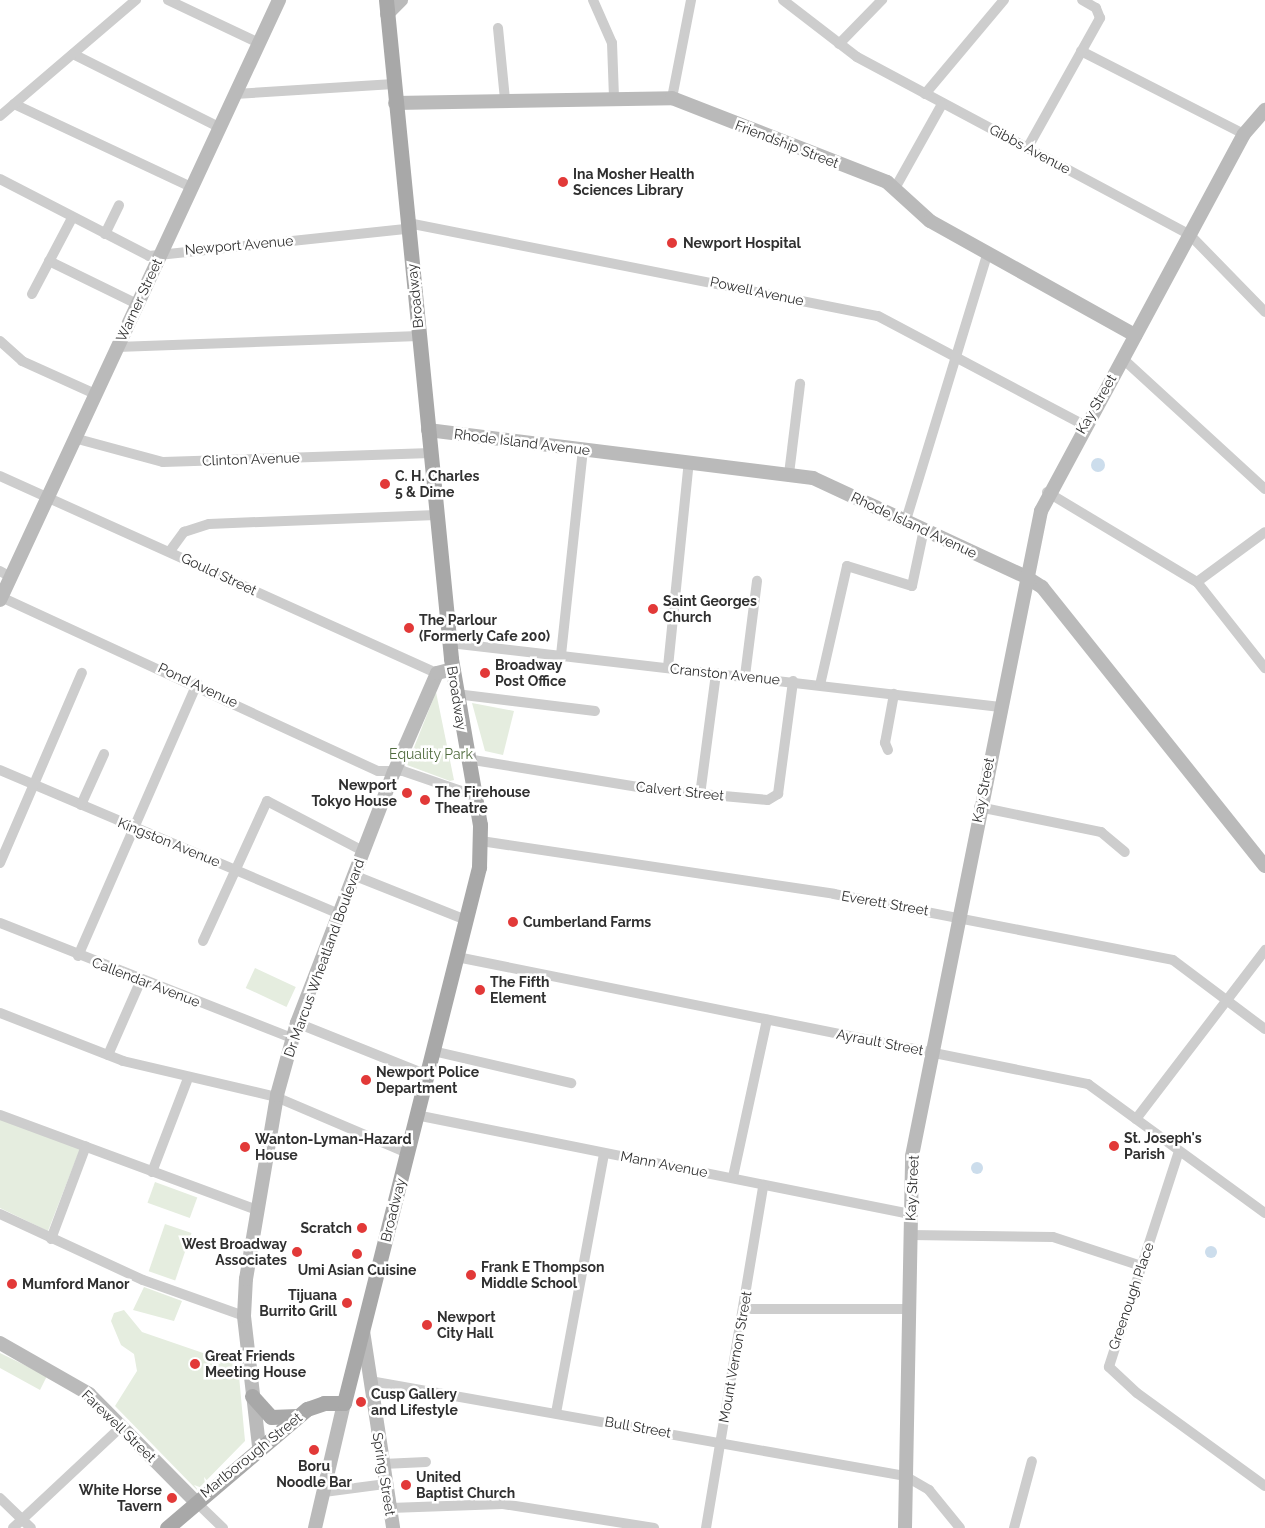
<!DOCTYPE html>
<html>
<head>
<meta charset="utf-8">
<style>
  body { margin:0 }
  #map { position:relative; width:1265px; height:1528px; overflow:hidden; background:#fff; font-family:Raleway,sans-serif }
  div>[style] { position:absolute }
  .green>* { inset:0; background:#e5eddf; transform-origin:0 0 }
  .water>* { inset:0; background:#ccddec }
  .round { border-radius:50% }
  .street>* { height:10px; margin:-5px; padding:0 5px; transform-origin:5px; border-radius:5px; background:#cdcdcd }
  .secondary>* { height:14px; margin:-7px; padding:0 7px; transform-origin:7px; border-radius:7px; background:#bababa }
  .primary>* { height:15px; margin:-7.5px; padding:0 7.5px; transform-origin:7.5px; border-radius:7.5px; background:#a8a8a8 }
  .dots>* { width:14px; height:14px; translate:-50% -50%; box-sizing:border-box; border:2px solid #fff; border-radius:50% }
  span { translate:-50% -50%; white-space:nowrap; text-align:center; line-height:1.15; -webkit-text-stroke:5px #fff; paint-order:stroke }
  .street-label { font-size:14px; color:#303030 }
  .poi-label { font-size:14px; color:#303030; font-weight:700 }
  .left { translate:0 -50%; text-align:left }
  .right { translate:-100% -50%; text-align:right }
  .park-label { font-size:14px; color:#506b3e }
</style>
</head>
<body>
<div id="map">
  <div class="green">
    <div style="clip-path:polygon(436px 692px,454px 780px,450px 781px,407px 765px)"></div>
    <div style="clip-path:polygon(472px 703px,514px 711px,503px 755px,485px 751px)"></div>
    <div style="left:255px;top:968px;width:45px;height:22px;rotate:25deg"></div>
    <div style="clip-path:polygon(0 1119px,80px 1149px,48px 1231px,0 1208px)"></div>
    <div style="left:155px;top:1182px;width:45px;height:22px;rotate:20deg"></div>
    <div style="left:165px;top:1224px;width:28px;height:50px;rotate:19deg"></div>
    <div style="clip-path:polygon(144px 1287px,182px 1301px,174px 1321px,133px 1310px)"></div>
    <div style="clip-path:polygon(124px 1310px,142px 1332px,238px 1365px,245px 1441px,197px 1490px,115px 1406px,137px 1371px,134px 1354px,121px 1345px,111px 1321px,114px 1313px)"></div>
    <div style="clip-path:polygon(0 1353px,47px 1376px,40px 1390px,0 1368px)"></div>
  </div>
  <div class="water">
    <div class="round" style="left:1091px;top:458px;width:14px;height:14px"></div>
    <div class="round" style="left:971px;top:1162px;width:12px;height:12px"></div>
    <div class="round" style="left:1205px;top:1246px;width:12px;height:12px"></div>
  </div>
  <div class="street">
    <div style="left:168px;top:0;width:101px;rotate:25.3deg"></div>
    <div style="left:593px;top:0;width:47px;rotate:66.2deg"></div>
    <div style="left:612px;top:43px;width:55px;rotate:87.9deg"></div>
    <div style="left:783px;top:0;width:93px;rotate:37.6deg"></div>
    <div style="left:857px;top:57px;width:376px;rotate:28.1deg"></div>
    <div style="left:1189px;top:234px;width:109px;rotate:45.7deg"></div>
    <div style="left:498px;top:28px;width:71px;rotate:84.4deg"></div>
    <div style="left:839px;top:44px;width:62px;rotate:-45.7deg"></div>
    <div style="left:1081px;top:51px;width:183px;rotate:27deg"></div>
    <div style="left:73px;top:54px;width:163px;rotate:26.6deg"></div>
    <div style="left:235px;top:94px;width:159px;rotate:-3.6deg"></div>
    <div style="left:925px;top:94px;width:123px;rotate:-50deg"></div>
    <div style="left:672px;top:98px;width:100px;rotate:-79deg"></div>
    <div style="left:14px;top:104px;width:195px;rotate:25.1deg"></div>
    <div style="left:0;top:116px;width:179px;rotate:-40.5deg"></div>
    <div style="left:1028px;top:147px;width:148px;rotate:-60.8deg"></div>
    <div style="left:1100px;top:18px;width:11px;rotate:-112deg"></div>
    <div style="left:1096px;top:8px;width:16px;rotate:-150deg"></div>
    <div style="left:0;top:179px;width:168px;rotate:27.3deg"></div>
    <div style="left:149px;top:256px;width:260px;rotate:-6deg"></div>
    <div style="left:894px;top:190px;width:98px;rotate:-60.8deg"></div>
    <div style="left:408px;top:223px;width:479px;rotate:11.2deg"></div>
    <div style="left:878px;top:316px;width:233px;rotate:27.9deg"></div>
    <div style="left:105px;top:234px;width:32px;rotate:-64deg"></div>
    <div style="left:49px;top:261px;width:98px;rotate:26deg"></div>
    <div style="left:32px;top:294px;width:86px;rotate:-62.2deg"></div>
    <div style="left:0;top:341px;width:30px;rotate:42deg"></div>
    <div style="left:22px;top:361px;width:80px;rotate:24.3deg"></div>
    <div style="left:117px;top:347px;width:302px;rotate:-2.1deg"></div>
    <div style="left:1122px;top:358px;width:194px;rotate:42.5deg"></div>
    <div style="left:74px;top:438px;width:92px;rotate:15.1deg"></div>
    <div style="left:163px;top:462px;width:268px;rotate:-1.9deg"></div>
    <div style="left:789px;top:474px;width:91px;rotate:-83deg"></div>
    <div style="left:0;top:476px;width:479px;rotate:24.3deg"></div>
    <div style="left:1047px;top:492px;width:175px;rotate:31deg"></div>
    <div style="left:1197px;top:582px;width:110px;rotate:51.7deg"></div>
    <div style="left:906px;top:520px;width:280px;rotate:-73deg"></div>
    <div style="left:170px;top:551px;width:24px;rotate:-54deg"></div>
    <div style="left:184px;top:532px;width:26px;rotate:-18deg"></div>
    <div style="left:209px;top:524px;width:227px;rotate:-2.3deg"></div>
    <div style="left:0;top:571px;width:13px;rotate:29deg"></div>
    <div style="left:1197px;top:582px;width:84px;rotate:-36.3deg"></div>
    <div style="left:1px;top:597px;width:415px;rotate:24.8deg"></div>
    <div style="left:378px;top:771px;width:25px"></div>
    <div style="left:403px;top:771px;width:77px;rotate:18.9deg"></div>
    <div style="left:450px;top:643px;width:554px;rotate:6.64deg"></div>
    <div style="left:561px;top:655px;width:207px;rotate:-83.9deg"></div>
    <div style="left:668px;top:667px;width:206px;rotate:-84.2deg"></div>
    <div style="left:745px;top:676px;width:96px;rotate:-82.8deg"></div>
    <div style="left:820px;top:685px;width:122px;rotate:-77.2deg"></div>
    <div style="left:847px;top:566px;width:68px;rotate:17.1deg"></div>
    <div style="left:912px;top:586px;width:58px;rotate:-78.1deg"></div>
    <div style="left:456px;top:694px;width:140px;rotate:7deg"></div>
    <div style="left:888px;top:750px;width:8px;rotate:-113deg"></div>
    <div style="left:885px;top:743px;width:50px;rotate:-79.6deg"></div>
    <div style="left:467px;top:759px;width:192px;rotate:9.3deg"></div>
    <div style="left:656px;top:790px;width:112px;rotate:5.1deg"></div>
    <div style="left:768px;top:800px;width:12px;rotate:-31deg"></div>
    <div style="left:778px;top:794px;width:114px;rotate:-82.4deg"></div>
    <div style="left:0;top:770px;width:366px;rotate:23deg"></div>
    <div style="left:700px;top:795px;width:123px;rotate:-82.5deg"></div>
    <div style="left:81px;top:805px;width:56px;rotate:-65.7deg"></div>
    <div style="left:979px;top:807px;width:125px;rotate:11.6deg"></div>
    <div style="left:1101px;top:832px;width:31px;rotate:40deg"></div>
    <div style="left:481px;top:841px;width:357px;rotate:8.5deg"></div>
    <div style="left:834px;top:894px;width:345px;rotate:11deg"></div>
    <div style="left:1173px;top:960px;width:115px;rotate:36.9deg"></div>
    <div style="left:0;top:863px;width:207px;rotate:-66.7deg"></div>
    <div style="left:353px;top:875px;width:122px;rotate:21.7deg"></div>
    <div style="left:0;top:923px;width:314px;rotate:21.5deg"></div>
    <div style="left:203px;top:941px;width:154px;rotate:-65.4deg"></div>
    <div style="left:267px;top:801px;width:108px;rotate:27.5deg"></div>
    <div style="left:78px;top:956px;width:298px;rotate:-66.4deg"></div>
    <div style="left:457px;top:957px;width:644px;rotate:11.38deg"></div>
    <div style="left:1088px;top:1084px;width:219px;rotate:36.1deg"></div>
    <div style="left:0;top:1013px;width:132px;rotate:21.3deg"></div>
    <div style="left:123px;top:1061px;width:157px;rotate:13.2deg"></div>
    <div style="left:276px;top:1097px;width:142px;rotate:23.1deg"></div>
    <div style="left:297px;top:1023px;width:140px;rotate:21.8deg"></div>
    <div style="left:433px;top:1051px;width:142px;rotate:13.1deg"></div>
    <div style="left:108px;top:1055px;width:82px;rotate:-66.3deg"></div>
    <div style="left:0;top:1115px;width:274px;rotate:20.3deg"></div>
    <div style="left:416px;top:1115px;width:504px;rotate:11.33deg"></div>
    <div style="left:1136px;top:1119px;width:213px;rotate:-52.6deg"></div>
    <div style="left:1179px;top:1151px;width:227px;rotate:108deg"></div>
    <div style="left:1109px;top:1367px;width:38px;rotate:43deg"></div>
    <div style="left:1137px;top:1393px;width:158px;rotate:36deg"></div>
    <div style="left:152px;top:1172px;width:101px;rotate:-69deg"></div>
    <div style="left:733px;top:1177px;width:161px;rotate:-77.8deg"></div>
    <div style="left:0;top:1214px;width:157px;rotate:24.8deg"></div>
    <div style="left:143px;top:1280px;width:107px;rotate:19.6deg"></div>
    <div style="left:910px;top:1235px;width:143px;rotate:0.8deg"></div>
    <div style="left:1053px;top:1237px;width:93px;rotate:18.2deg"></div>
    <div style="left:51px;top:1239px;width:99px;rotate:-69.4deg"></div>
    <div style="left:743px;top:1309px;width:164px"></div>
    <div style="left:370px;top:1381px;width:543px;rotate:10.07deg"></div>
    <div style="left:905px;top:1476px;width:28px;rotate:30deg"></div>
    <div style="left:929px;top:1490px;width:49px;rotate:50.8deg"></div>
    <div style="left:556px;top:1413px;width:264px;rotate:-79.5deg"></div>
    <div style="left:383px;top:1464px;width:43px;rotate:-2.7deg"></div>
    <div style="left:324px;top:1492px;width:63px;rotate:-7.4deg"></div>
    <div style="left:0;top:1498px;width:43px;rotate:44.1deg"></div>
    <div style="left:195px;top:1501px;width:39px;rotate:44deg"></div>
    <div style="left:390px;top:1508px;width:113px;rotate:-2deg"></div>
    <div style="left:503px;top:1504px;width:153px;rotate:9deg"></div>
    <div style="left:13px;top:1528px;width:148px;rotate:-43.1deg"></div>
    <div style="left:706px;top:1528px;width:347px;rotate:-80.5deg"></div>
    <div style="left:1014px;top:1528px;width:69px;rotate:-75deg"></div>
  </div>
  <div class="secondary">
    <div style="left:387px;top:14px;width:20px;rotate:-45deg"></div>
    <div style="left:395px;top:103px;width:277px;rotate:-1deg"></div>
    <div style="left:672px;top:98px;width:231px;rotate:21.3deg"></div>
    <div style="left:887px;top:182px;width:58px;rotate:42.2deg"></div>
    <div style="left:930px;top:221px;width:235px;rotate:29.1deg"></div>
    <div style="left:428px;top:430px;width:388px;rotate:7.1deg"></div>
    <div style="left:813px;top:478px;width:235px;rotate:24.9deg"></div>
    <div style="left:1026px;top:577px;width:19px;rotate:32deg"></div>
    <div style="left:1042px;top:587px;width:357px;rotate:51.4deg"></div>
    <div style="left:0;top:600px;width:662px;rotate:-65.06deg"></div>
    <div style="left:363px;top:1331px;width:199px;rotate:81.3deg"></div>
    <div style="left:0;top:1343px;width:103px;rotate:29.8deg"></div>
    <div style="left:89px;top:1394px;width:151px;rotate:45.3deg"></div>
    <div style="left:259px;top:1446px;width:131px;rotate:-96.6deg"></div>
    <div style="left:244px;top:1316px;width:37px;rotate:-87deg"></div>
    <div style="left:246px;top:1279px;width:187px;rotate:-80.4deg"></div>
    <div style="left:277px;top:1095px;width:75px;rotate:-74.5deg"></div>
    <div style="left:297px;top:1023px;width:269px;rotate:-68.9deg"></div>
    <div style="left:394px;top:772px;width:108px;rotate:-66.5deg"></div>
    <div style="left:437px;top:673px;width:16px;rotate:-14deg"></div>
    <div style="left:315px;top:1528px;width:128px;rotate:-76.9deg"></div>
    <div style="left:905px;top:1528px;width:372px;rotate:-88.9deg"></div>
    <div style="left:912px;top:1156px;width:658px;rotate:-78.69deg"></div>
    <div style="left:1041px;top:511px;width:428px;rotate:-61.7deg"></div>
    <div style="left:1244px;top:134px;width:32px;rotate:-49deg"></div>
  </div>
  <div class="primary">
    <div style="left:252px;top:1396px;width:28px;rotate:48deg"></div>
    <div style="left:271px;top:1417px;width:26px;rotate:-2deg"></div>
    <div style="left:167px;top:1528px;width:184px;rotate:-40.4deg"></div>
    <div style="left:307px;top:1409px;width:18px;rotate:-19deg"></div>
    <div style="left:324px;top:1403px;width:20px"></div>
    <div style="left:344px;top:1403px;width:553px;rotate:-75.86deg"></div>
    <div style="left:479px;top:867px;width:42px;rotate:-88.6deg"></div>
    <div style="left:480px;top:825px;width:169px;rotate:-99.9deg"></div>
    <div style="left:451px;top:658px;width:661px;rotate:-95.64deg"></div>
  </div>
  <div class="dots">
    <div style="left:563px;top:182px;background:#e23938"></div>
    <div style="left:672px;top:243px;background:#e23938"></div>
    <div style="left:385px;top:484px;background:#e23938"></div>
    <div style="left:653px;top:609px;background:#e23938"></div>
    <div style="left:409px;top:628px;background:#e23938"></div>
    <div style="left:485px;top:673px;background:#e23938"></div>
    <div style="left:407px;top:793px;background:#e23938"></div>
    <div style="left:425px;top:800px;background:#e23938"></div>
    <div style="left:513px;top:922px;background:#e23938"></div>
    <div style="left:480px;top:990px;background:#e23938"></div>
    <div style="left:366px;top:1080px;background:#e23938"></div>
    <div style="left:1114px;top:1146px;background:#e23938"></div>
    <div style="left:245px;top:1147px;background:#e23938"></div>
    <div style="left:362px;top:1228px;background:#e23938"></div>
    <div style="left:297px;top:1252px;background:#e23938"></div>
    <div style="left:357px;top:1254px;background:#e23938"></div>
    <div style="left:471px;top:1275px;background:#e23938"></div>
    <div style="left:12px;top:1284px;background:#e23938"></div>
    <div style="left:347px;top:1303px;background:#e23938"></div>
    <div style="left:427px;top:1325px;background:#e23938"></div>
    <div style="left:195px;top:1364px;background:#e23938"></div>
    <div style="left:361px;top:1402px;background:#e23938"></div>
    <div style="left:314px;top:1450px;background:#e23938"></div>
    <div style="left:406px;top:1485px;background:#e23938"></div>
    <div style="left:172px;top:1498px;background:#e23938"></div>
  </div>
  <div class="street-label">
    <span style="left:787px;top:144px;rotate:21deg">Friendship Street</span>
    <span style="left:1030px;top:149px;rotate:28deg">Gibbs Avenue</span>
    <span style="left:239px;top:245px;rotate:-5deg">Newport Avenue</span>
    <span style="left:757px;top:291px;rotate:12deg">Powell Avenue</span>
    <span style="left:415px;top:296px;rotate:-96deg">Broadway</span>
    <span style="left:139px;top:300px;rotate:-65deg">Warner Street</span>
    <span style="left:1096px;top:404px;rotate:-60deg">Kay Street</span>
    <span style="left:522px;top:442px;rotate:7deg">Rhode Island Avenue</span>
    <span style="left:251px;top:459px;rotate:-2deg">Clinton Avenue</span>
    <span style="left:914px;top:525px;rotate:25deg">Rhode Island Avenue</span>
    <span style="left:219px;top:574px;rotate:25deg">Gould Street</span>
    <span style="left:725px;top:674px;rotate:6deg">Cranston Avenue</span>
    <span style="left:198px;top:685px;rotate:25deg">Pond Avenue</span>
    <span style="left:457px;top:698px;rotate:81deg">Broadway</span>
    <span style="left:983px;top:790px;rotate:-79deg">Kay Street</span>
    <span style="left:680px;top:791px;rotate:6deg">Calvert Street</span>
    <span style="left:169px;top:842px;rotate:22deg">Kingston Avenue</span>
    <span style="left:885px;top:903px;rotate:10deg">Everett Street</span>
    <span style="left:324px;top:958px;rotate:-70deg">Dr Marcus Wheatland Boulevard</span>
    <span style="left:146px;top:982px;rotate:21deg">Callendar Avenue</span>
    <span style="left:880px;top:1042px;rotate:11deg">Ayrault Street</span>
    <span style="left:664px;top:1164px;rotate:11deg">Mann Avenue</span>
    <span style="left:912px;top:1188px;rotate:-87deg">Kay Street</span>
    <span style="left:393px;top:1210px;rotate:-76deg">Broadway</span>
    <span style="left:1131px;top:1296px;rotate:-71deg">Greenough Place</span>
    <span style="left:735px;top:1357px;rotate:-80deg">Mount Vernon Street</span>
    <span style="left:119px;top:1426px;rotate:44deg">Farewell Street</span>
    <span style="left:638px;top:1427px;rotate:10deg">Bull Street</span>
    <span style="left:251px;top:1455px;rotate:-39deg">Marlborough Street</span>
    <span style="left:384px;top:1474px;rotate:81deg">Spring Street</span>
  </div>
  <div class="poi-label">
    <span class="left" style="left:573px;top:182px">Ina Mosher Health<br>Sciences Library</span>
    <span class="left" style="left:683px;top:243px">Newport Hospital</span>
    <span class="left" style="left:395px;top:484px">C. H. Charles<br>5 &amp; Dime</span>
    <span class="left" style="left:663px;top:609px">Saint Georges<br>Church</span>
    <span class="left" style="left:419px;top:628px">The Parlour<br>(Formerly Cafe 200)</span>
    <span class="left" style="left:495px;top:673px">Broadway<br>Post Office</span>
    <span class="right" style="left:397px;top:793px">Newport<br>Tokyo House</span>
    <span class="left" style="left:435px;top:800px">The Firehouse<br>Theatre</span>
    <span class="left" style="left:523px;top:922px">Cumberland Farms</span>
    <span class="left" style="left:490px;top:990px">The Fifth<br>Element</span>
    <span class="left" style="left:376px;top:1080px">Newport Police<br>Department</span>
    <span class="left" style="left:1124px;top:1146px">St. Joseph's<br>Parish</span>
    <span class="left" style="left:255px;top:1147px">Wanton-Lyman-Hazard<br>House</span>
    <span class="right" style="left:352px;top:1228px">Scratch</span>
    <span class="right" style="left:287px;top:1252px">West Broadway<br>Associates</span>
    <span class="left" style="left:481px;top:1275px">Frank E Thompson<br>Middle School</span>
    <span style="left:357px;top:1270px">Umi Asian Cuisine</span>
    <span class="left" style="left:22px;top:1284px">Mumford Manor</span>
    <span class="right" style="left:337px;top:1303px">Tijuana<br>Burrito Grill</span>
    <span class="left" style="left:437px;top:1325px">Newport<br>City Hall</span>
    <span class="left" style="left:205px;top:1364px">Great Friends<br>Meeting House</span>
    <span class="left" style="left:371px;top:1402px">Cusp Gallery<br>and Lifestyle</span>
    <span style="left:314px;top:1474px">Boru<br>Noodle Bar</span>
    <span class="left" style="left:416px;top:1485px">United<br>Baptist Church</span>
    <span class="right" style="left:162px;top:1498px">White Horse<br>Tavern</span>
  </div>
  <div class="park-label">
    <span style="left:431px;top:754px">Equality Park</span>
  </div>
</div>
</body>
</html>
